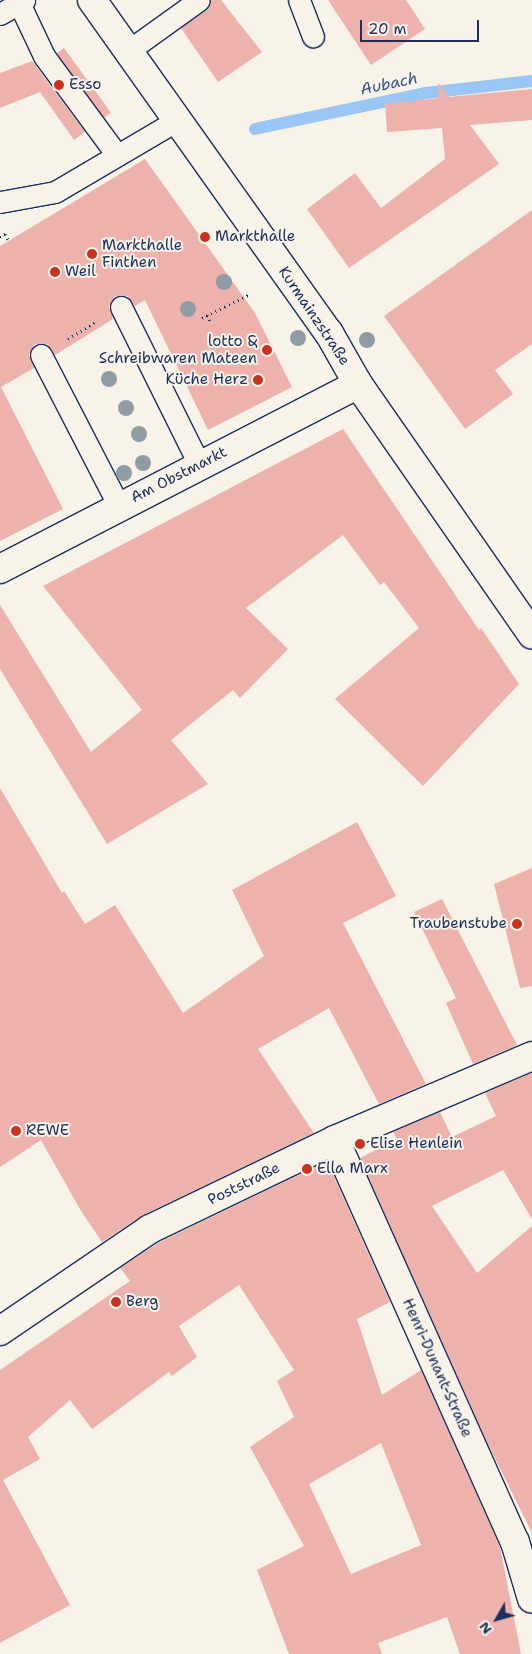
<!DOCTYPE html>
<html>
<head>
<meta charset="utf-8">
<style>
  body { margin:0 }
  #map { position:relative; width:532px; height:1654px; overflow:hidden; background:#f7f3e8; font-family:"Shantell Sans",sans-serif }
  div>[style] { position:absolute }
  .stream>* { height:12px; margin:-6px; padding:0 6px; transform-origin:6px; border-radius:6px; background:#99c6f4 }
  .building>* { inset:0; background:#edb2ac; transform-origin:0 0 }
  .path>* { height:3px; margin-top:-1.5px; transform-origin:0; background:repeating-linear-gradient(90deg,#1b2f5e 0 1px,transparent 0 5px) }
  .roads { filter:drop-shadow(1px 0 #1b2f5e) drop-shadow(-1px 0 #1b2f5e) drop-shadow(0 1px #1b2f5e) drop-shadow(0 -1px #1b2f5e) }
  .service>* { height:21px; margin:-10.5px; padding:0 10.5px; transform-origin:10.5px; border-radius:10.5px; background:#f7f3e8 }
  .minor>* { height:28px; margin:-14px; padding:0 14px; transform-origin:14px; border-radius:14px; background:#f7f3e8 }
  .secondary>* { height:28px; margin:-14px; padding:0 14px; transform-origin:14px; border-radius:14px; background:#f7f3e8 }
  .trees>* { width:16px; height:16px; margin:-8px; border-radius:50%; background:#909ca4 }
  .dots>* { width:14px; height:14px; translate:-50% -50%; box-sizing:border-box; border:2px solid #f7f3e8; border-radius:50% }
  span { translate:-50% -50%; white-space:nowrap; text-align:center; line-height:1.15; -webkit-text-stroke:4px #f7f3e8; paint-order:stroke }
  .poi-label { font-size:15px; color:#1b2f5e }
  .left { translate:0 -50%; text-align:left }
  .right { translate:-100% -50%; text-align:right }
  .street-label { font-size:15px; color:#1b2f5e }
  .water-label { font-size:16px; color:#3a5584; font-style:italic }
  .north { position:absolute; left:472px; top:1594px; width:50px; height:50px; -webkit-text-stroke:4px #f7f3e8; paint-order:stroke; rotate:232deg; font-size:14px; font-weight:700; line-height:20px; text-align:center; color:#1b2f5e }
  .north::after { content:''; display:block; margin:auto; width:18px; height:22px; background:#1b2f5e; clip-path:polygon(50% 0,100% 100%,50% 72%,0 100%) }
  .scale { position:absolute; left:360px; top:20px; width:119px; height:22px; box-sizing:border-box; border:2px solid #1b2f5e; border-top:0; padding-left:6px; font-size:15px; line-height:18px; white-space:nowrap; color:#1b2f5e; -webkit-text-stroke:4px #f7f3e8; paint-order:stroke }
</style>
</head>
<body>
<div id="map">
  <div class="stream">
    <div style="left:255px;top:129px;width:175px;rotate:-11.9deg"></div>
    <div style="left:426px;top:93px;width:107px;rotate:-6.5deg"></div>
  </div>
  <div class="building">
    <div style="clip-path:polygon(211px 0,221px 0,262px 52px,218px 82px,181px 28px,207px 10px)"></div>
    <div style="clip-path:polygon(328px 0,406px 0,425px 29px,371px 65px)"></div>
    <div style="left:64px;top:48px;width:80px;height:9px;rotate:54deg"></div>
    <div style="clip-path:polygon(32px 61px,85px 132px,74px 140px,40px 92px,0 108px,0 73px)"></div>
    <div style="clip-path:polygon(438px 83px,449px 97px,532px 89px,532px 120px,470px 125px,499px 164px,349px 268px,307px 209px,355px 173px,381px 208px,445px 159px,442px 128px,387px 132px,385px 104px,439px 98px)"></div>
    <div style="clip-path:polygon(145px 159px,255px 313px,292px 387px,208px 430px,145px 300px,135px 306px,127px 296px,115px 296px,109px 306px,113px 319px,55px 355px,47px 344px,35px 344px,29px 354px,34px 368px,1px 387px,63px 509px,0 541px,0 246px)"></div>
    <div style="clip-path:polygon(532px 210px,532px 344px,495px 370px,513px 394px,465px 429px,384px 316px)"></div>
    <div style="clip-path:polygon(343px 429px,479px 630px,481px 628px,519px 684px,423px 786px,335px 699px,419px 628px,384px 582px,380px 585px,343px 535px,246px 608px,288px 649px,240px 698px,233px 690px,171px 740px,208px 784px,107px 844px,0 669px,0 605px,91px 752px,142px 710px,43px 586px)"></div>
    <div style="clip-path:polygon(0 788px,62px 893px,64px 891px,85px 924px,115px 905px,183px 1013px,264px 956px,232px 890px,357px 822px,396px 896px,343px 923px,426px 1084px,379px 1104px,329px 1008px,258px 1049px,314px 1133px,143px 1215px,102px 1242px,81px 1211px,41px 1140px,0 1167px)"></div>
    <div style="clip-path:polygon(532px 868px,532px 986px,520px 988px,494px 884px)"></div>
    <div style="clip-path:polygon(442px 899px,517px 1045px,473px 1064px,446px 1003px,456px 998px,414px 912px)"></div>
    <div style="clip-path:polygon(532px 1073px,532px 1219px,503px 1170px,432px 1206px,477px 1273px,532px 1226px,532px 1533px,486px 1440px,360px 1158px,397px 1139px,393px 1132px,440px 1112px,452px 1137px,496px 1116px,485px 1093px)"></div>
    <div style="clip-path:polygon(evenodd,327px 1161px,390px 1302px,357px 1319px,382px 1395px,421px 1370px,500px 1547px,521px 1654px,460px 1654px,447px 1617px,378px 1643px,382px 1654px,289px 1654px,257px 1570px,304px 1546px,250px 1447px,294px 1417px,277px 1381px,294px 1370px,239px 1285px,179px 1326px,197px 1357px,172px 1376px,169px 1372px,92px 1429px,70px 1400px,28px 1437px,40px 1459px,3px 1480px,70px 1605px,0 1643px,0 1370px,130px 1281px,120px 1268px,158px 1243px,327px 1161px,381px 1443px,421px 1545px,351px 1574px,309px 1484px,381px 1443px)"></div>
  </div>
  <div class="path">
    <div style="left:0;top:237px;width:6px;rotate:-31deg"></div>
    <div style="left:5px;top:234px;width:8px;rotate:60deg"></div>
    <div style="left:207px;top:315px;width:8px;rotate:67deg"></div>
    <div style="left:202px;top:318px;width:54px;rotate:-26.6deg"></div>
    <div style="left:68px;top:339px;width:31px;rotate:-32deg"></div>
  </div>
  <div class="roads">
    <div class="service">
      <div style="left:299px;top:0;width:39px;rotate:69deg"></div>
      <div style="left:19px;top:3px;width:59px;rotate:64.7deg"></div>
      <div style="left:44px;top:56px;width:123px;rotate:53.6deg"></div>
      <div style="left:0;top:14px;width:28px;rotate:-30deg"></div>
      <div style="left:128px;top:51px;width:87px;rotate:-35.7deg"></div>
      <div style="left:0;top:202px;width:56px;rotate:-10.3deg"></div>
      <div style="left:55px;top:192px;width:142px;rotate:-30.5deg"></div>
      <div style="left:121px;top:307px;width:175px;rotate:63.6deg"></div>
      <div style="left:41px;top:355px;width:170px;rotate:62.7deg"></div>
    </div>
    <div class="minor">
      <div style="left:335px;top:1140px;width:440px;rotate:65.9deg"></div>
      <div style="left:515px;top:1542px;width:59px;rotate:73.4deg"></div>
    </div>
    <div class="secondary">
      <div style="left:92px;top:0;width:409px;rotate:54.6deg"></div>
      <div style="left:329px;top:333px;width:59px;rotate:60.4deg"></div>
      <div style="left:358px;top:384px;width:305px;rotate:55.2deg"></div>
      <div style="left:0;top:569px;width:403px;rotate:-27.3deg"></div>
      <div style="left:0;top:1331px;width:181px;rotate:-34.2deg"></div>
      <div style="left:150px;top:1229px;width:205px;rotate:-25.7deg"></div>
      <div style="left:335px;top:1140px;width:214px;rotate:-23.1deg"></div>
    </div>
  </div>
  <div class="trees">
    <div style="left:224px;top:282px"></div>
    <div style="left:188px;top:309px"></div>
    <div style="left:298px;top:338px"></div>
    <div style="left:367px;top:340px"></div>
    <div style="left:109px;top:379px"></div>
    <div style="left:126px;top:408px"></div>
    <div style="left:139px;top:434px"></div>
    <div style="left:143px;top:463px"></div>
    <div style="left:124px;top:473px"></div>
  </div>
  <div class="dots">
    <div style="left:59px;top:85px;background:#c8321e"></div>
    <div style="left:205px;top:237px;background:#c8321e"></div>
    <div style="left:92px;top:254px;background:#c8321e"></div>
    <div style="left:55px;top:272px;background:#c8321e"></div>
    <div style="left:267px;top:350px;background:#c8321e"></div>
    <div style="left:258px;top:380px;background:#c8321e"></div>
    <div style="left:517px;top:924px;background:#c8321e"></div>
    <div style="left:16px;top:1131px;background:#c8321e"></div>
    <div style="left:360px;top:1144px;background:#c8321e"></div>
    <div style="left:307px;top:1169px;background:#c8321e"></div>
    <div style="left:116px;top:1302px;background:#c8321e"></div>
  </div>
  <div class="poi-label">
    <span class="left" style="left:69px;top:85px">Esso</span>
    <span class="left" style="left:215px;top:237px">Markthalle</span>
    <span class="left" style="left:102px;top:254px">Markthalle<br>Finthen</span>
    <span class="left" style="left:65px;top:272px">Weil</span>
    <span class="right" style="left:257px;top:350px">lotto &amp;<br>Schreibwaren Mateen</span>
    <span class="right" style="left:248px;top:380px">Küche Herz</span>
    <span class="right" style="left:507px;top:924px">Traubenstube</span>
    <span class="left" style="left:26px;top:1131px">REWE</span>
    <span class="left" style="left:370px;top:1144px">Elise Henlein</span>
    <span class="left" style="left:317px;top:1169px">Ella Marx</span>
    <span class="left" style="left:126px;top:1302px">Berg</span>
  </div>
  <div class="street-label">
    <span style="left:314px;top:316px;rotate:56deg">Kurmainzstraße</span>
    <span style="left:179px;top:475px;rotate:-27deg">Am Obstmarkt</span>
    <span style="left:244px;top:1184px;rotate:-26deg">Poststraße</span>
    <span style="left:437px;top:1368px;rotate:66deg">Henri-Dunant-Straße</span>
  </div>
  <div class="water-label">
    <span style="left:389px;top:84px;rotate:-12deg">Aubach</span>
  </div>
  <div class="north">N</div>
  <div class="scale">20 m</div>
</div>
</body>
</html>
